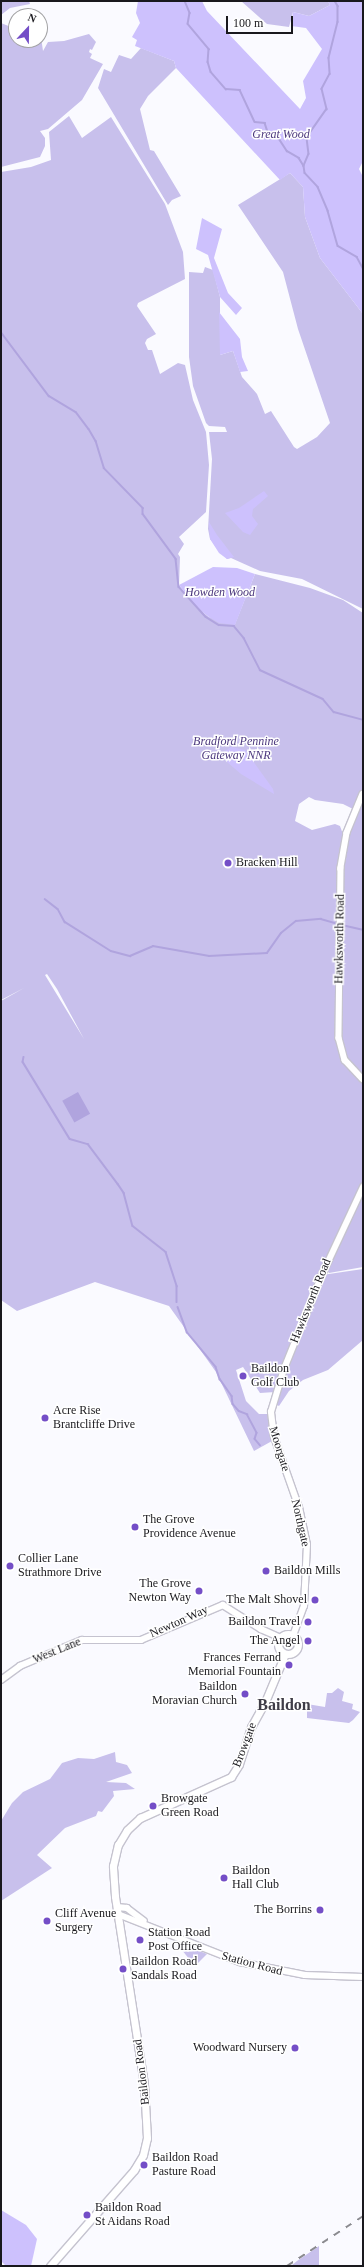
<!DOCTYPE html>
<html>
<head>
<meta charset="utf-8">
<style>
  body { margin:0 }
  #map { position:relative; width:364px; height:2267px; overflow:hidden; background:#fafaff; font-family:"Times New Roman",serif }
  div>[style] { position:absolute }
  .green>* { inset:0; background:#c8c0ec }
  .forest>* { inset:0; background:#cdc1fd }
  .water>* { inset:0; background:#b0a4de; transform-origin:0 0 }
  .stream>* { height:1.5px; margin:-0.75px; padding:0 0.75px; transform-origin:0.75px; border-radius:0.75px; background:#b0a4de }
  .roads { filter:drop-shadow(1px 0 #c5c3cf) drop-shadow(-1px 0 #c5c3cf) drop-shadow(0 1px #c5c3cf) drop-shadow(0 -1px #c5c3cf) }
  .minor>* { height:5.5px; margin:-2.75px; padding:0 2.75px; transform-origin:2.75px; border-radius:2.75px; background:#fff }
  .major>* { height:7px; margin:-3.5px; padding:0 3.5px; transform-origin:3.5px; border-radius:3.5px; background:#fff }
  .major>.ring { margin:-3.5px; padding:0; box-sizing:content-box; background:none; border:7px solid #fff; border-radius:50% }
  .rail>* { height:1.5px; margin-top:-0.75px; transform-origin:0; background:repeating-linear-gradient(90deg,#8a8a8f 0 7px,transparent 0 14px) }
  .dots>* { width:11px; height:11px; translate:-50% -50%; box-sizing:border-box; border:2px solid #fff; border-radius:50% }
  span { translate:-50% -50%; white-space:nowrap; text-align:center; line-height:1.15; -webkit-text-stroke:3px #fff; paint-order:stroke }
  .park-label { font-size:12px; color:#4b377d; font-style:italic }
  .poi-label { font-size:12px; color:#19181d }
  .left { translate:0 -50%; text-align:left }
  .right { translate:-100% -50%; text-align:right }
  .street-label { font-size:12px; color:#19181d }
  .district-label { font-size:16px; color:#3f3d47; font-weight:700 }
  .frame { position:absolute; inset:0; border:2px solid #19181d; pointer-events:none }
  .north { position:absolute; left:8px; top:8px; width:40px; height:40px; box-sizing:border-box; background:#fff; border:1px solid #a3a3a5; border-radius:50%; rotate:22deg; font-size:11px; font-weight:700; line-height:16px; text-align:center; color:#19181d }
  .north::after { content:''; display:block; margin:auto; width:14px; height:18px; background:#744ec7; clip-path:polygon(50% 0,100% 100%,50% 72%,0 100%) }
  .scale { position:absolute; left:226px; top:16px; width:67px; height:18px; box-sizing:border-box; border:2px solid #19181d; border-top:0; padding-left:5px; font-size:12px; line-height:14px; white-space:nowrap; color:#19181d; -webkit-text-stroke:3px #fff; paint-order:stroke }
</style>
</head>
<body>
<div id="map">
  <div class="green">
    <div style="clip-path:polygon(1px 1px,29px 1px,30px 4px,10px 8px,1px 15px)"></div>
    <div style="clip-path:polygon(241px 1px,328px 1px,330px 5px,309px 16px,293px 12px,289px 27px,267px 24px)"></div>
    <div style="clip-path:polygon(1px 23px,16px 29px,16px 40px,40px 40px,40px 30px,43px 51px,48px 42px,64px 41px,89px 34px,96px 42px,92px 50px,90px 49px,89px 52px,92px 54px,90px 58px,103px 64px,82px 100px,48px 129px,40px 131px,45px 138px,45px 146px,40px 157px,1px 167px)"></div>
    <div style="clip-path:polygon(141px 48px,174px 61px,176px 68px,148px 96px,140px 109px,150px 150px,154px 151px,181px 196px,172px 200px,168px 205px,98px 88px,104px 69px,111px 72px,119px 55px,131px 59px)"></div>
    <div style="clip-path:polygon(evenodd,69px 116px,82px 138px,111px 117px,165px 204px,183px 252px,185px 279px,138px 303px,137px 306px,156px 334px,147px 339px,145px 343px,148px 350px,152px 350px,160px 374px,178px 363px,185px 365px,193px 400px,206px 432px,209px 465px,206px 512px,179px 537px,184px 544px,178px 554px,180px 557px,179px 585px,197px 608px,209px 617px,235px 624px,255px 574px,310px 588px,343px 600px,363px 613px,363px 788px,353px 809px,343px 804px,315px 800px,309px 797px,299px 804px,295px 821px,312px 830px,335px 824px,340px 826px,344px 837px,343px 875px,348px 837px,363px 797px,363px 1182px,322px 1275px,363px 1269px,363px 1340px,328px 1370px,303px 1380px,289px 1391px,279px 1406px,277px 1405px,275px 1392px,260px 1393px,243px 1367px,236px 1370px,246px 1401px,259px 1414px,267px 1414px,272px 1441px,254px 1451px,216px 1372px,169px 1306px,95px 1282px,17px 1311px,1px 1300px,1px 1001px,24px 988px,1px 1000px,1px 172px,31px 167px,51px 160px,49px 132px,69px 116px,47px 974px,57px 989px,84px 1039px,45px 975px,47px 974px)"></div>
    <div style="clip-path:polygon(290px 173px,303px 187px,305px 217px,320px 258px,363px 314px,363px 609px,302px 579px,260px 571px,231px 558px,227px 559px,210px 539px,208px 529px,212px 459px,209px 432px,227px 432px,225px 427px,209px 426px,206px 423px,193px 386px,189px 357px,189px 272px,203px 273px,205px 267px,213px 270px,220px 297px,220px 355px,233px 351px,242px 377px,257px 394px,265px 414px,271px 411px,294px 447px,297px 449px,317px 437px,330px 423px,298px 329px,283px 272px,238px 205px)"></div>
    <div style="clip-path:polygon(363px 1191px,363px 1267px,329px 1273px,326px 1269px)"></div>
    <div style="clip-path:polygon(338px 1688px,344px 1692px,342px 1701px,353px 1704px,352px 1709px,360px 1712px,353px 1720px,349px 1723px,307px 1718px,307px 1704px,325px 1707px,327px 1693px,332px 1693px)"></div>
    <div style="clip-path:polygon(115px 1752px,116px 1762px,127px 1765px,132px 1773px,106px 1782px,126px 1783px,135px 1789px,113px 1791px,114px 1796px,102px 1812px,98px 1811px,96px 1816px,65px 1828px,37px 1855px,52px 1868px,1px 1901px,1px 1821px,12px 1803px,23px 1792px,50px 1779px,62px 1763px,78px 1758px,94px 1759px)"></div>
    <div style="clip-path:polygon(182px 1944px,207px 1954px,195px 1966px,181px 1949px)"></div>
    <div style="clip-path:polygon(319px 2246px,319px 2266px,291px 2266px,297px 2261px)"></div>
  </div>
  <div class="forest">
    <div style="clip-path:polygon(138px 1px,202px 1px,207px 11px,300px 109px,306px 98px,303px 81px,322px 49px,306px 28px,291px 26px,293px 12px,309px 16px,330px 5px,328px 1px,363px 1px,363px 161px,359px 169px,363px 177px,363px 314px,320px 258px,305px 217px,303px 187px,290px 173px,280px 180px,176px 68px,174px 61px,135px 46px,137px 40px,132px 37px,140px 23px,136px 13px)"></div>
    <div style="clip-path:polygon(202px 218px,222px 229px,214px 258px,228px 293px,242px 308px,236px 315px,220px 297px,208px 255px,196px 249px)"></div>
    <div style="clip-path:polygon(219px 312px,240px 339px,242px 357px,248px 371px,240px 372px,233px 351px,220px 355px)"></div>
    <div style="clip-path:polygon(264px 491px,268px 496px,253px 509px,252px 516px,258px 524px,250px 535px,243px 532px,225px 513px,239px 508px)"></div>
    <div style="clip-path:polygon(209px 522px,217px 535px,234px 557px,227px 559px,219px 553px,210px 539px)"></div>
    <div style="clip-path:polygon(213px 567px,237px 568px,255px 574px,235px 625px,219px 623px,209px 617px,197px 608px,179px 585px)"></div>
    <div style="clip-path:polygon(231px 747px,245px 750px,273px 789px,274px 794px,241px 774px,227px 762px,225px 751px)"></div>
    <div style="clip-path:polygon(1px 2210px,26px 2225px,37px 2239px,31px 2266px,6px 2266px,1px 2261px)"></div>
  </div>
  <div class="water">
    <div style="left:78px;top:1092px;width:25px;height:18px;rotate:61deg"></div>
  </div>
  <div class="stream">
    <div style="left:185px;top:1px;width:13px;rotate:67deg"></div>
    <div style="left:190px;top:13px;width:11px;rotate:100deg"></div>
    <div style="left:188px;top:24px;width:33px;rotate:50deg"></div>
    <div style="left:209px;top:49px;width:13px;rotate:94deg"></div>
    <div style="left:208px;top:62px;width:10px;rotate:73deg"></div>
    <div style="left:211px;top:72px;width:23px;rotate:49deg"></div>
    <div style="left:226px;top:89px;width:14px;rotate:4deg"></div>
    <div style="left:240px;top:90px;width:35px;rotate:65deg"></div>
    <div style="left:255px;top:122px;width:10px;rotate:6deg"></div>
    <div style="left:265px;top:123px;width:13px;rotate:72deg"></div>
    <div style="left:269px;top:135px;width:9px;rotate:13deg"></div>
    <div style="left:278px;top:137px;width:17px;rotate:57deg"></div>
    <div style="left:287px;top:151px;width:14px;rotate:30deg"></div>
    <div style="left:299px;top:158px;width:9px;rotate:58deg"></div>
    <div style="left:335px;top:1px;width:6px;rotate:59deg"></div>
    <div style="left:338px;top:6px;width:16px;rotate:90deg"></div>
    <div style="left:338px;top:22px;width:37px;rotate:104deg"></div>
    <div style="left:329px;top:58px;width:16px;rotate:86deg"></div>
    <div style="left:330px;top:74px;width:17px;rotate:118deg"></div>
    <div style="left:322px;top:89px;width:21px;rotate:76deg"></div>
    <div style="left:327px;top:109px;width:35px;rotate:125deg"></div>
    <div style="left:307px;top:138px;width:16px;rotate:83deg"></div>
    <div style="left:309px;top:154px;width:13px;rotate:113deg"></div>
    <div style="left:304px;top:166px;width:7px;rotate:82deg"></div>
    <div style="left:305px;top:173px;width:19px;rotate:47deg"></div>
    <div style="left:318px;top:187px;width:26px;rotate:67deg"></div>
    <div style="left:328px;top:211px;width:36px;rotate:74deg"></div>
    <div style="left:338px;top:246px;width:22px;rotate:30deg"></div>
    <div style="left:357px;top:257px;width:13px;rotate:61deg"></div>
    <div style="left:1px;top:332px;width:80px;rotate:53.1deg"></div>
    <div style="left:49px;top:396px;width:31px;rotate:31deg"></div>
    <div style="left:76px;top:412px;width:21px;rotate:53deg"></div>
    <div style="left:89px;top:429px;width:14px;rotate:60deg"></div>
    <div style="left:96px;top:441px;width:28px;rotate:73deg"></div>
    <div style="left:104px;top:468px;width:56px;rotate:45.7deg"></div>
    <div style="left:143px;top:508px;width:6px;rotate:90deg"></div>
    <div style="left:143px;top:514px;width:56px;rotate:53.7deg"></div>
    <div style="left:176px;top:559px;width:28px;rotate:84deg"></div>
    <div style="left:179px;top:587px;width:40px;rotate:48deg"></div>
    <div style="left:206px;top:617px;width:15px;rotate:32deg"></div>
    <div style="left:219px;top:625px;width:15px;rotate:4deg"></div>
    <div style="left:234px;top:626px;width:16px;rotate:50deg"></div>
    <div style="left:244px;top:638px;width:36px;rotate:63deg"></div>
    <div style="left:260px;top:670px;width:69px;rotate:24.7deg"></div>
    <div style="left:323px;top:699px;width:17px;rotate:50deg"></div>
    <div style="left:334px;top:712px;width:30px;rotate:15deg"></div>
    <div style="left:45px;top:899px;width:16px;rotate:38deg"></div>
    <div style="left:58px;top:909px;width:15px;rotate:62deg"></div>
    <div style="left:65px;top:922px;width:54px;rotate:32.2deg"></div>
    <div style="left:111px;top:951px;width:20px;rotate:15deg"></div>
    <div style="left:130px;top:956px;width:25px;rotate:-23deg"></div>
    <div style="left:153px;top:946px;width:57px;rotate:10.1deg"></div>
    <div style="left:209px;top:956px;width:58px;rotate:-3deg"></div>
    <div style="left:267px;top:953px;width:24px;rotate:-55deg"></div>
    <div style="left:281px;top:933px;width:19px;rotate:-39deg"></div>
    <div style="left:296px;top:921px;width:25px;rotate:-5deg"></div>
    <div style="left:321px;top:919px;width:18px;rotate:16deg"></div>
    <div style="left:342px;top:925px;width:22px;rotate:13deg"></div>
    <div style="left:24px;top:1057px;width:5px;rotate:101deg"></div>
    <div style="left:23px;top:1062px;width:90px;rotate:58.6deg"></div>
    <div style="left:70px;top:1139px;width:19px;rotate:16deg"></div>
    <div style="left:88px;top:1144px;width:50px;rotate:53.1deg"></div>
    <div style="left:118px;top:1184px;width:11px;rotate:56deg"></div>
    <div style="left:124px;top:1193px;width:34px;rotate:75deg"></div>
    <div style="left:133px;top:1226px;width:42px;rotate:38.2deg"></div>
    <div style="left:166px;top:1252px;width:36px;rotate:72deg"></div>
    <div style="left:177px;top:1286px;width:16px;rotate:90deg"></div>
    <div style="left:178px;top:1307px;width:27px;rotate:70deg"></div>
    <div style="left:187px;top:1332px;width:45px;rotate:50.4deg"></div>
    <div style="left:216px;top:1367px;width:13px;rotate:72deg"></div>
    <div style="left:220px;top:1379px;width:21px;rotate:55deg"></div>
    <div style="left:232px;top:1396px;width:8px;rotate:83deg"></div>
    <div style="left:233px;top:1404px;width:9px;rotate:49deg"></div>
    <div style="left:239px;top:1411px;width:9px;rotate:21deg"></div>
    <div style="left:247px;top:1414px;width:21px;rotate:62deg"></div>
    <div style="left:257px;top:1433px;width:6px;rotate:108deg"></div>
    <div style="left:255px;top:1439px;width:8px;rotate:50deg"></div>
  </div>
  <div class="roads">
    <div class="minor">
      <div style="left:363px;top:794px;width:42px;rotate:112.3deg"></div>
      <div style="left:347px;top:833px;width:36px;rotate:100deg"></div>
      <div style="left:341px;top:868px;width:170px;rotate:90.7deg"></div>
      <div style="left:339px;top:1038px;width:23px;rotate:75deg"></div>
      <div style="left:345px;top:1060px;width:26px;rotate:47deg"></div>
      <div style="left:293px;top:1636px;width:32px;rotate:-70deg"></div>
      <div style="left:304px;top:1606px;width:61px;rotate:-87.2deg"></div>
      <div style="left:307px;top:1545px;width:38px;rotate:-102deg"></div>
      <div style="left:299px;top:1508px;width:75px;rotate:-109.4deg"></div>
      <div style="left:274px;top:1437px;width:25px;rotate:-97deg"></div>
      <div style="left:271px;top:1412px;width:45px;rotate:-73.2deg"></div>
      <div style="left:284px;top:1369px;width:101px;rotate:-68deg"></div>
      <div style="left:322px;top:1275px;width:97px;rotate:-65deg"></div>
      <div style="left:1px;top:1680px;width:24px;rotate:-36deg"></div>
      <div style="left:20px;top:1666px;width:67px;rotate:-22.8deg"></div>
      <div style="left:82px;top:1640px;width:59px"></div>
      <div style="left:141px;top:1640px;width:89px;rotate:-23.1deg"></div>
      <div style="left:223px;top:1605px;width:45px;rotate:32.3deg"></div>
      <div style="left:261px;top:1629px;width:22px;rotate:24deg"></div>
      <div style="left:117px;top:1907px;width:10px;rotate:6deg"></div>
      <div style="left:127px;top:1908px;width:21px;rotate:37deg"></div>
      <div style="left:118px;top:1914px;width:131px;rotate:21.5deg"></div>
      <div style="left:240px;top:1962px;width:66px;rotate:11.3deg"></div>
      <div style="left:305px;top:1975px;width:58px;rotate:2deg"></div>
    </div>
    <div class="major">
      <div class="ring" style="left:278px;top:1634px;width:13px;height:13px"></div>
      <div style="left:50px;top:2266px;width:128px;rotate:-48.8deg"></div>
      <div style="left:134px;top:2170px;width:17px;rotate:-59deg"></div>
      <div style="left:143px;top:2155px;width:17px;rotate:-77deg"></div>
      <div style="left:147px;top:2138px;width:54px;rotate:-93.2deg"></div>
      <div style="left:144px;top:2084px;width:190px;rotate:-98.8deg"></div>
      <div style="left:115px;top:1896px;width:30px;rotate:-94deg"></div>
      <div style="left:113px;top:1866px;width:22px;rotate:-77deg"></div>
      <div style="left:118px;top:1845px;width:17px;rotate:-59deg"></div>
      <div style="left:127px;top:1830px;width:18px;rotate:-43deg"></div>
      <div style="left:140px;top:1818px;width:100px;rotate:-24.3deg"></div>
      <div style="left:231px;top:1777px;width:15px;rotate:-58deg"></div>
      <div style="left:239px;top:1764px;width:39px;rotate:-72deg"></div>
      <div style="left:251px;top:1727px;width:29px;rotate:-61deg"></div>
      <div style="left:265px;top:1702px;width:52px;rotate:-67.4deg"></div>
    </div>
  </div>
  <div class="rail">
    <div style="left:287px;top:2266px;width:91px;rotate:-33.3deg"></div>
  </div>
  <div class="dots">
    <div style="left:228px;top:863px;background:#744ec7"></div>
    <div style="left:243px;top:1376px;background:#744ec7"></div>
    <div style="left:45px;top:1418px;background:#744ec7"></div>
    <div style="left:135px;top:1527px;background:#744ec7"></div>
    <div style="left:10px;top:1566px;background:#744ec7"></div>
    <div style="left:266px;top:1571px;background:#744ec7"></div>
    <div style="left:199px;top:1591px;background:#744ec7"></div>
    <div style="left:315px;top:1600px;background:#744ec7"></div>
    <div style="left:308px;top:1622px;background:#744ec7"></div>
    <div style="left:308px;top:1641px;background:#744ec7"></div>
    <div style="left:289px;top:1665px;background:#744ec7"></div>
    <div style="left:245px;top:1694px;background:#744ec7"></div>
    <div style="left:153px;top:1806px;background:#744ec7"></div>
    <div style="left:224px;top:1878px;background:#744ec7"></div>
    <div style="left:320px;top:1910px;background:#744ec7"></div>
    <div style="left:47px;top:1921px;background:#744ec7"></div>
    <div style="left:140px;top:1940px;background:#744ec7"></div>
    <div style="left:123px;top:1969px;background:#744ec7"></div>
    <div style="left:295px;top:2048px;background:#744ec7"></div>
    <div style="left:144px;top:2165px;background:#744ec7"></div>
    <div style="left:87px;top:2215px;background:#744ec7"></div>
  </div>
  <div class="park-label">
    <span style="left:281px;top:135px">Great Wood</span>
    <span style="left:220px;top:593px">Howden Wood</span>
    <span style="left:236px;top:749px">Bradford Pennine<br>Gateway NNR</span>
  </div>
  <div class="poi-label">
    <span class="left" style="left:236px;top:863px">Bracken Hill</span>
    <span class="left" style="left:251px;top:1376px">Baildon<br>Golf Club</span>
    <span class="left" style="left:53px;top:1418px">Acre Rise<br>Brantcliffe Drive</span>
    <span class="left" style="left:143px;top:1527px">The Grove<br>Providence Avenue</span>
    <span class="left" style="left:18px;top:1566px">Collier Lane<br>Strathmore Drive</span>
    <span class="left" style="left:274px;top:1571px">Baildon Mills</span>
    <span class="right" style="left:191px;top:1591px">The Grove<br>Newton Way</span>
    <span class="right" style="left:307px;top:1600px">The Malt Shovel</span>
    <span class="right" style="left:300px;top:1622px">Baildon Travel</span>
    <span class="right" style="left:300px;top:1641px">The Angel</span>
    <span class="right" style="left:281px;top:1665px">Frances Ferrand<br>Memorial Fountain</span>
    <span class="right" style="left:237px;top:1694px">Baildon<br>Moravian Church</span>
    <span class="left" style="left:161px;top:1806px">Browgate<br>Green Road</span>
    <span class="left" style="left:232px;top:1878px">Baildon<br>Hall Club</span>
    <span class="right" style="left:312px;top:1910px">The Borrins</span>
    <span class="left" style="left:55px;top:1921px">Cliff Avenue<br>Surgery</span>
    <span class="left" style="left:148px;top:1940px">Station Road<br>Post Office</span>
    <span class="left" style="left:131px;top:1969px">Baildon Road<br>Sandals Road</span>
    <span class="right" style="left:287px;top:2048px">Woodward Nursery</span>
    <span class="left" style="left:152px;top:2165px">Baildon Road<br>Pasture Road</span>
    <span class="left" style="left:95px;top:2215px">Baildon Road<br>St Aidans Road</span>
  </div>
  <div class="street-label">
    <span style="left:340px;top:939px;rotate:-89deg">Hawksworth Road</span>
    <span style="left:311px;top:1301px;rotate:-68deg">Hawksworth Road</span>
    <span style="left:279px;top:1449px;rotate:73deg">Moorgate</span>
    <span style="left:300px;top:1523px;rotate:77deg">Northgate</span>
    <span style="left:179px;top:1622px;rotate:-24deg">Newton Way</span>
    <span style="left:57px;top:1651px;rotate:-22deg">West Lane</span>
    <span style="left:245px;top:1745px;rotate:-69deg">Browgate</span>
    <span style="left:252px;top:1964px;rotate:15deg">Station Road</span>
    <span style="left:142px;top:2072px;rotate:-97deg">Baildon Road</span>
  </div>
  <div class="district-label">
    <span style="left:284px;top:1705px">Baildon</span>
  </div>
  <div class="frame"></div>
  <div class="north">N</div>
  <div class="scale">100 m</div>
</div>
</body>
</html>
